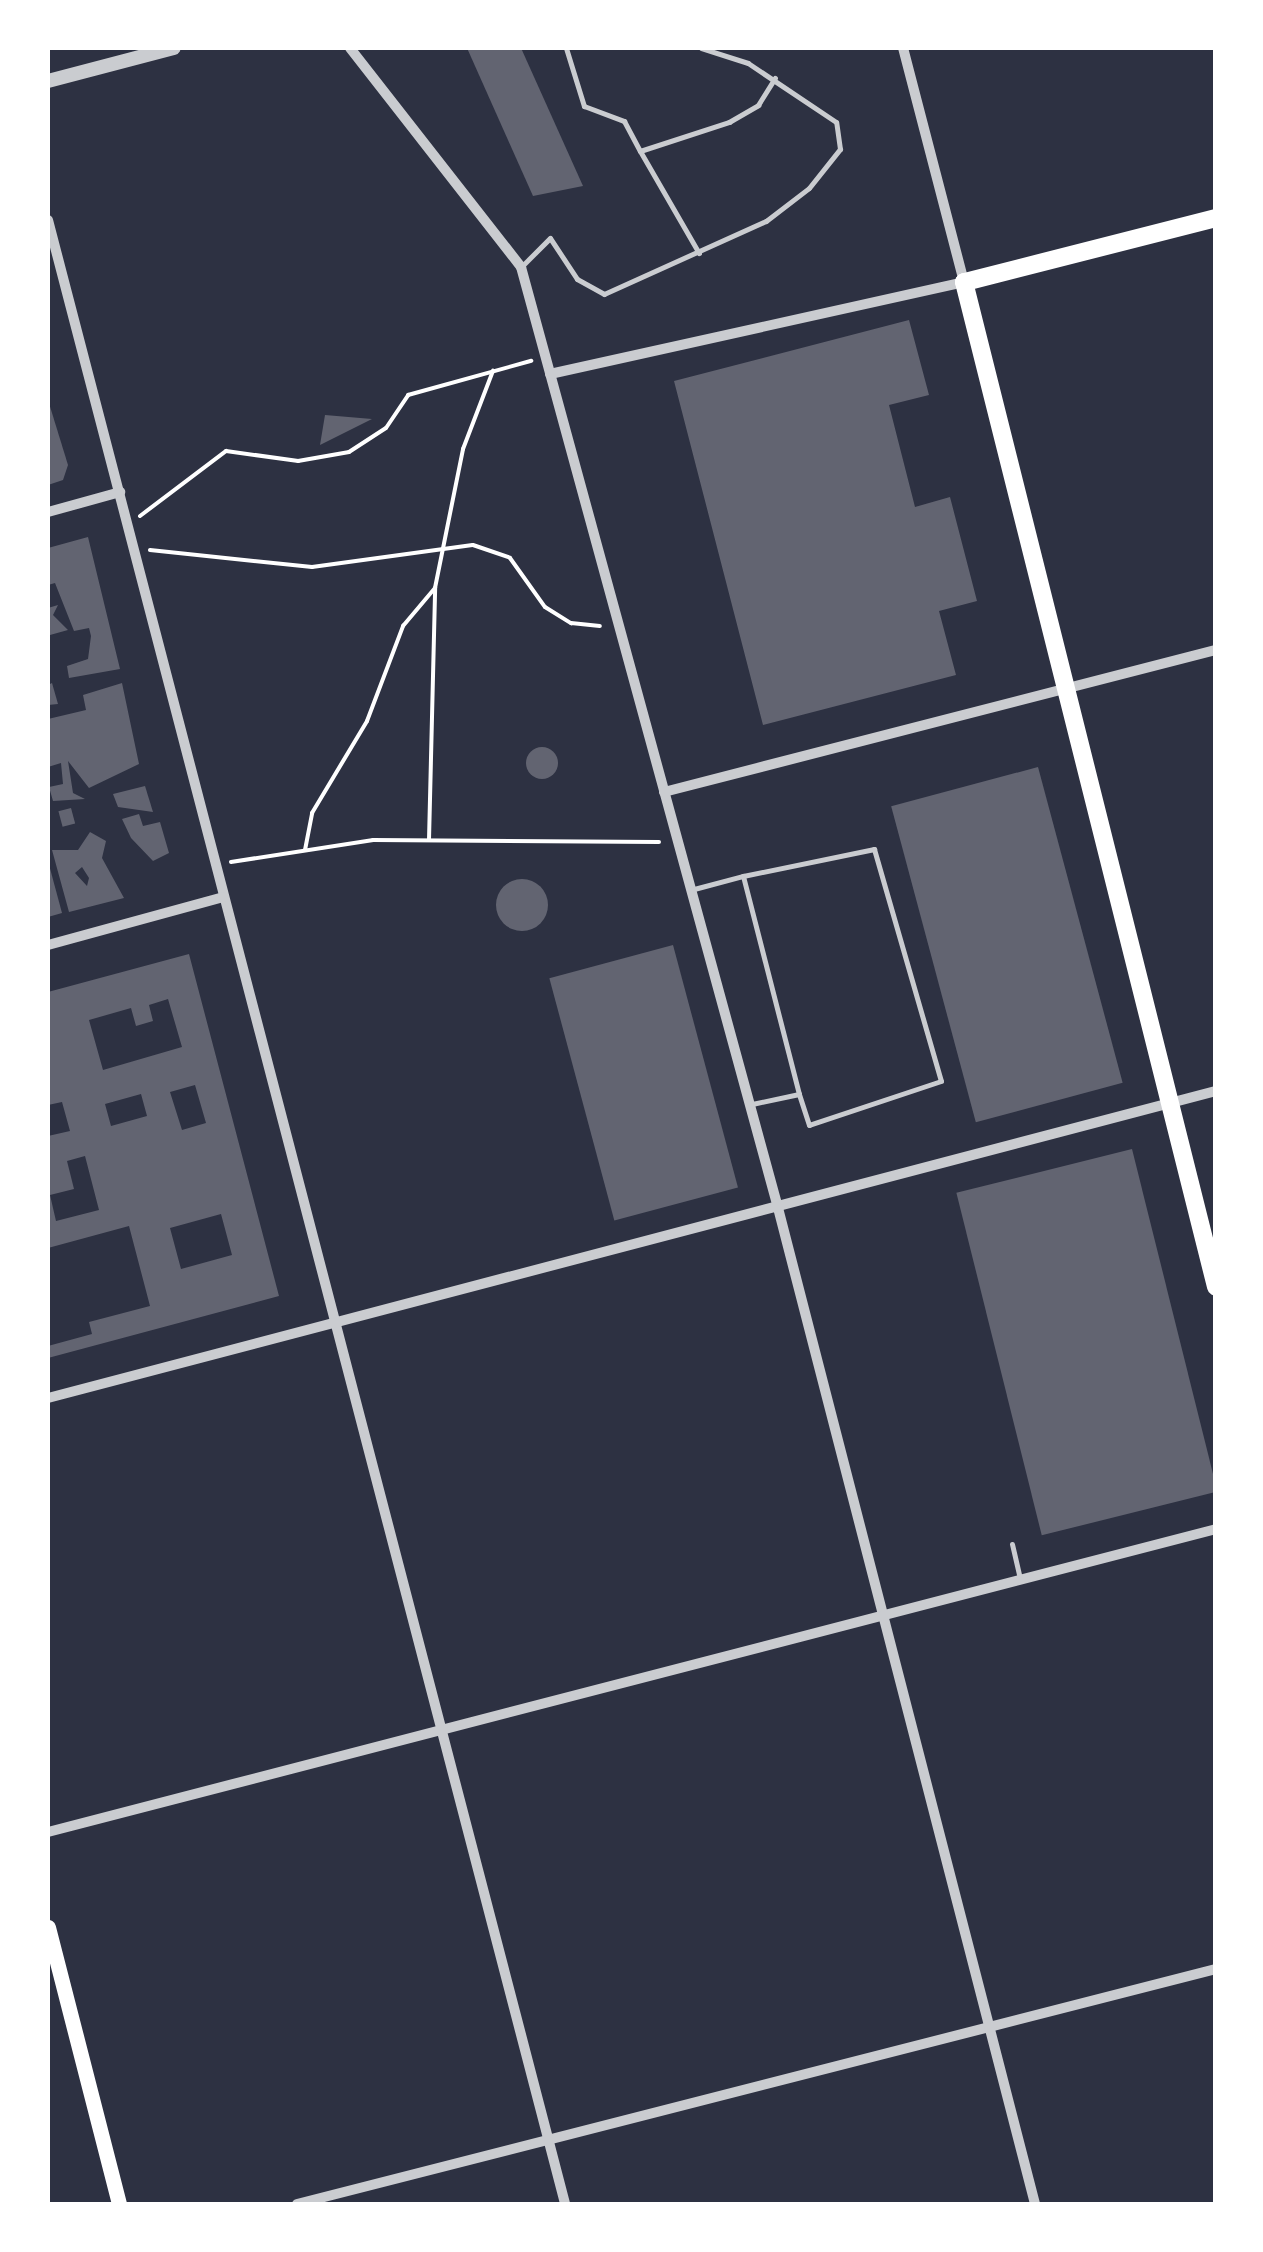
<!DOCTYPE html>
<html>
<head>
<meta charset="utf-8">
<style>
  body { margin:0 }
  #map { position:relative; width:1263px; height:2252px; overflow:hidden; background:#2d3142; font-family:Lora,serif }
  div>[style] { position:absolute }
  .building>* { inset:0; background:#626471; transform-origin:0 0 }
  .round { border-radius:50% }
  .path>* { height:4px; margin:-2px; padding:0 2px; transform-origin:2px; border-radius:2px; background:#fff }
  .service>* { height:5px; margin:-2.5px; padding:0 2.5px; transform-origin:2.5px; border-radius:2.5px; background:#caccd0 }
  .minor>* { height:10px; margin:-5px; padding:0 5px; transform-origin:5px; border-radius:5px; background:#caccd0 }
  .tertiary>* { height:14px; margin:-7px; padding:0 7px; transform-origin:7px; border-radius:7px; background:#caccd0 }
  .secondary>* { height:15px; margin:-7.5px; padding:0 7.5px; transform-origin:7.5px; border-radius:7.5px; background:#fff }
  .primary>* { height:18px; margin:-9px; padding:0 9px; transform-origin:9px; border-radius:9px; background:#fff }
  span { translate:-50% -50%; white-space:nowrap; text-align:center; line-height:1.15; -webkit-text-stroke:9px #fff; paint-order:stroke }
  .frame { position:absolute; inset:0; border:50px solid #fff; pointer-events:none }
</style>
</head>
<body>
<div id="map">
  <div class="building">
    <div style="clip-path:polygon(467px 48px,521px 48px,583px 186px,533px 196px)"></div>
    <div style="clip-path:polygon(909px 320px,929px 395px,889px 405px,915px 507px,950px 497px,977px 601px,939px 611px,956px 675px,763px 725px,674px 381px)"></div>
    <div style="clip-path:polygon(48px 400px,68px 465px,63px 480px,48px 485px)"></div>
    <div style="clip-path:polygon(325px 415px,372px 419px,320px 445px)"></div>
    <div style="clip-path:polygon(88px 537px,120px 669px,69px 678px,67px 666px,88px 659px,91px 636px,89px 628px,74px 631px,55px 583px,48px 585px,48px 548px)"></div>
    <div style="clip-path:polygon(58px 605px,53px 615px,68px 630px,50px 635px,48px 608px)"></div>
    <div style="clip-path:polygon(52px 683px,58px 704px,48px 705px,48px 685px)"></div>
    <div style="clip-path:polygon(122px 683px,139px 764px,89px 788px,68px 761px,73px 793px,85px 799px,53px 801px,49px 787px,63px 784px,61px 763px,48px 767px,48px 719px,86px 710px,83px 695px)"></div>
    <div class="round" style="left:526px;top:747px;width:32px;height:32px"></div>
    <div style="left:1038px;top:767px;width:327px;height:152px;rotate:75deg"></div>
    <div style="clip-path:polygon(145px 786px,153px 812px,118px 807px,113px 794px)"></div>
    <div style="left:71px;top:808px;width:16px;height:13px;rotate:75deg"></div>
    <div style="clip-path:polygon(139px 814px,143px 826px,160px 822px,169px 853px,153px 861px,131px 838px,122px 819px)"></div>
    <div style="clip-path:polygon(evenodd,90px 832px,106px 841px,102px 858px,124px 898px,69px 912px,52px 850px,78px 850px,90px 832px,82px 867px,89px 878px,87px 886px,75px 873px,82px 867px)"></div>
    <div style="clip-path:polygon(48px 861px,62px 913px,48px 917px)"></div>
    <div class="round" style="left:496px;top:879px;width:52px;height:52px"></div>
    <div style="left:673px;top:945px;width:251px;height:128px;rotate:75deg"></div>
    <div style="clip-path:polygon(evenodd,189px 954px,279px 1296px,48px 1358px,48px 1346px,92px 1334px,89px 1322px,150px 1306px,129px 1226px,48px 1248px,48px 1136px,70px 1131px,62px 1102px,48px 1105px,48px 992px,189px 954px,168px 999px,182px 1047px,103px 1070px,89px 1020px,131px 1008px,136px 1026px,153px 1021px,149px 1005px,168px 999px,189px 954px,195px 1085px,206px 1123px,182px 1130px,170px 1092px,195px 1085px,189px 954px,141px 1094px,147px 1116px,111px 1126px,105px 1104px,141px 1094px,189px 954px,85px 1156px,99px 1210px,56px 1221px,50px 1195px,74px 1189px,67px 1161px,85px 1156px,189px 954px,221px 1214px,232px 1255px,181px 1269px,170px 1228px,221px 1214px)"></div>
    <div style="left:1132px;top:1149px;width:353px;height:181px;rotate:76deg"></div>
  </div>
  <div class="path">
    <div style="left:140px;top:516px;width:108px;rotate:-37.1deg"></div>
    <div style="left:226px;top:451px;width:73px;rotate:7.9deg"></div>
    <div style="left:298px;top:461px;width:52px;rotate:-10deg"></div>
    <div style="left:349px;top:452px;width:44px;rotate:-33deg"></div>
    <div style="left:386px;top:428px;width:40px;rotate:-56deg"></div>
    <div style="left:408px;top:395px;width:128px;rotate:-15.5deg"></div>
    <div style="left:150px;top:550px;width:163px;rotate:6deg"></div>
    <div style="left:312px;top:567px;width:162px;rotate:-7.8deg"></div>
    <div style="left:473px;top:545px;width:39px;rotate:19deg"></div>
    <div style="left:510px;top:558px;width:60px;rotate:54.5deg"></div>
    <div style="left:545px;top:607px;width:31px;rotate:32deg"></div>
    <div style="left:571px;top:623px;width:29px;rotate:6deg"></div>
    <div style="left:429px;top:840px;width:252px;rotate:-88.6deg"></div>
    <div style="left:305px;top:850px;width:38px;rotate:-79deg"></div>
    <div style="left:312px;top:813px;width:107px;rotate:-59.1deg"></div>
    <div style="left:367px;top:721px;width:102px;rotate:-69.2deg"></div>
    <div style="left:403px;top:626px;width:50px;rotate:-49.9deg"></div>
    <div style="left:435px;top:588px;width:142px;rotate:-78.6deg"></div>
    <div style="left:463px;top:449px;width:84px;rotate:-69deg"></div>
    <div style="left:231px;top:862px;width:144px;rotate:-8.8deg"></div>
    <div style="left:373px;top:840px;width:286px;rotate:0.4deg"></div>
  </div>
  <div class="service">
    <div style="left:566px;top:48px;width:61px;rotate:72.8deg"></div>
    <div style="left:584px;top:106px;width:43px;rotate:20.6deg"></div>
    <div style="left:624px;top:121px;width:34px;rotate:62deg"></div>
    <div style="left:640px;top:151px;width:94px;rotate:-18deg"></div>
    <div style="left:729px;top:122px;width:34px;rotate:-30deg"></div>
    <div style="left:758px;top:105px;width:32px;rotate:-58deg"></div>
    <div style="left:640px;top:151px;width:118px;rotate:60deg"></div>
    <div style="left:523px;top:265px;width:38px;rotate:-45deg"></div>
    <div style="left:550px;top:238px;width:49px;rotate:56.6deg"></div>
    <div style="left:577px;top:279px;width:31px;rotate:29deg"></div>
    <div style="left:604px;top:294px;width:178px;rotate:-24.3deg"></div>
    <div style="left:766px;top:221px;width:54px;rotate:-37.5deg"></div>
    <div style="left:809px;top:188px;width:50px;rotate:-51.5deg"></div>
    <div style="left:840px;top:149px;width:27px;rotate:-98deg"></div>
    <div style="left:836px;top:122px;width:106px;rotate:-146.2deg"></div>
    <div style="left:748px;top:63px;width:49px;rotate:-162.3deg"></div>
    <div style="left:743px;top:876px;width:134px;rotate:-11.6deg"></div>
    <div style="left:874px;top:849px;width:241px;rotate:73.9deg"></div>
    <div style="left:941px;top:1081px;width:139px;rotate:161.6deg"></div>
    <div style="left:809px;top:1125px;width:33px;rotate:-108deg"></div>
    <div style="left:694px;top:889px;width:51px;rotate:-14.9deg"></div>
    <div style="left:743px;top:876px;width:225px;rotate:75.6deg"></div>
    <div style="left:799px;top:1094px;width:48px;rotate:168deg"></div>
    <div style="left:1012px;top:1544px;width:37px;rotate:77deg"></div>
  </div>
  <div class="minor">
    <div style="left:350px;top:48px;width:278px;rotate:52deg"></div>
    <div style="left:521px;top:267px;width:971px;rotate:74.72deg"></div>
    <div style="left:777px;top:1204px;width:1033px;rotate:75.53deg"></div>
    <div style="left:48px;top:220px;width:2050px;rotate:75.39deg"></div>
    <div style="left:550px;top:374px;width:424px;rotate:-12.5deg"></div>
    <div style="left:964px;top:282px;width:242px;rotate:-104.6deg"></div>
    <div style="left:48px;top:512px;width:75px;rotate:-15.5deg"></div>
    <div style="left:664px;top:792px;width:570px;rotate:-14.43deg"></div>
    <div style="left:48px;top:945px;width:182px;rotate:-15.3deg"></div>
    <div style="left:48px;top:1398px;width:1208px;rotate:-14.73deg"></div>
    <div style="left:48px;top:1832px;width:1207px;rotate:-14.54deg"></div>
    <div style="left:297px;top:2204px;width:949px;rotate:-14.34deg"></div>
  </div>
  <div class="tertiary">
    <div style="left:48px;top:81px;width:130px;rotate:-14.7deg"></div>
  </div>
  <div class="secondary">
    <div style="left:48px;top:1927px;width:286px;rotate:75.6deg"></div>
  </div>
  <div class="primary">
    <div style="left:1216px;top:218px;width:260px;rotate:165.7deg"></div>
    <div style="left:964px;top:282px;width:1036px;rotate:75.92deg"></div>
  </div>
  <div class="frame"></div>
</div>
</body>
</html>
